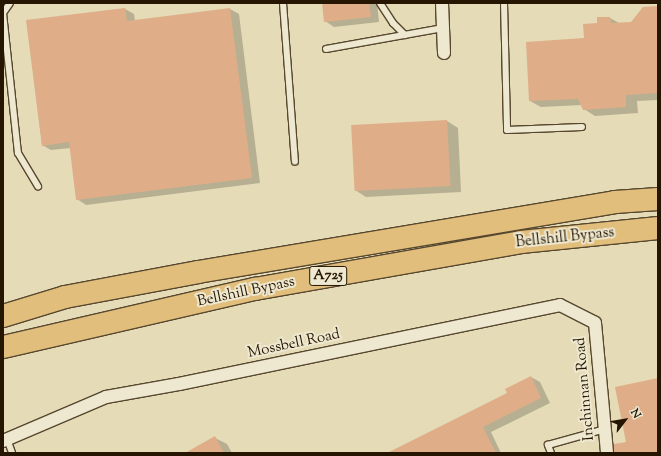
<!DOCTYPE html>
<html>
<head>
<meta charset="utf-8">
<style>
  body { margin:0 }
  #map { position:relative; width:661px; height:456px; overflow:hidden; background:#e5dbb7; font-family:"Sorts Mill Goudy",serif }
  div>[style] { position:absolute }
  .shadow>* { inset:0; background:#0003 }
  .building>* { inset:0; background:#dfae89; transform-origin:0 0 }
  .roads { filter:drop-shadow(1px 0 #56472e) drop-shadow(-1px 0 #56472e) drop-shadow(0 1px #56472e) drop-shadow(0 -1px #56472e) }
  .lane>* { height:6px; margin:-3px; padding:0 3px; transform-origin:3px; border-radius:3px; background:#eee8d0 }
  .street>* { height:12px; margin:-6px; padding:0 6px; transform-origin:6px; border-radius:6px; background:#eee8d0 }
  .highway>* { height:22px; margin:-11px; padding:0 11px; transform-origin:11px; border-radius:11px; background:#e2be7c }
  span { translate:-50% -50%; white-space:nowrap; text-align:center; line-height:1.15; -webkit-text-stroke:4px #eee8d0; paint-order:stroke }
  .shield-label span { padding:1px 3px; background:#eee8d0; border:1px solid; border-radius:3px; -webkit-text-stroke-width:0 }
  .shield-label { font-size:14px; color:#261601; font-weight:700 }
  .street-label { font-size:15px; color:#261601 }
  .frame { position:absolute; inset:0; border:4px solid #261601; pointer-events:none }
  .north { position:absolute; left:605px; top:400px; width:40px; height:40px; -webkit-text-stroke:3px #eee8d0; paint-order:stroke; rotate:59deg; font-size:11px; font-weight:700; line-height:16px; text-align:center; color:#261601 }
  .north::after { content:''; display:block; margin:auto; width:14px; height:18px; background:#261601; clip-path:polygon(50% 0,100% 100%,50% 72%,0 100%) }
</style>
</head>
<body>
<div id="map">
  <div class="shadow">
    <div style="clip-path:polygon(323px 3px,377px 3px,379px 22px,334px 27px,325px 21px)"></div>
    <div style="clip-path:polygon(658px 7px,658px 100px,637px 101px,638px 113px,595px 116px,584px 109px,582px 105px,541px 107px,530px 101px,598px 24px,610px 18px,619px 23px,631px 23px)"></div>
    <div style="clip-path:polygon(125px 9px,134px 14px,135px 21px,230px 9px,239px 14px,260px 183px,86px 205px,77px 199px,71px 148px,51px 150px,42px 145px,27px 21px)"></div>
    <div style="clip-path:polygon(447px 121px,458px 128px,461px 192px,366px 197px,355px 190px)"></div>
    <div style="clip-path:polygon(531px 377px,540px 382px,550px 403px,491px 432px,501px 453px,389px 453px,508px 394px)"></div>
    <div style="clip-path:polygon(215px 438px,227px 444px,232px 453px,187px 453px)"></div>
  </div>
  <div class="building">
    <div style="clip-path:polygon(322px 3px,369px 3px,371px 17px,324px 22px)"></div>
    <div style="clip-path:polygon(658px 6px,658px 93px,626px 95px,626px 107px,583px 110px,578px 99px,529px 101px,526px 42px,584px 38px,583px 24px,597px 23px,597px 17px,610px 17px,611px 23px,631px 22px,643px 7px)"></div>
    <div style="clip-path:polygon(125px 8px,127px 21px,230px 8px,252px 178px,76px 200px,69px 142px,42px 146px,26px 20px)"></div>
    <div style="left:447px;top:120px;width:66px;height:96px;rotate:87deg"></div>
    <div style="clip-path:polygon(531px 376px,541px 398px,483px 427px,496px 453px,387px 453px,507px 393px,505px 389px)"></div>
    <div style="clip-path:polygon(658px 378px,658px 453px,614px 453px,614px 444px,626px 442px,615px 387px)"></div>
    <div style="clip-path:polygon(215px 436px,224px 453px,185px 453px)"></div>
  </div>
  <div class="roads">
    <div class="lane">
      <div style="left:283px;top:3px;width:159px;rotate:85.7deg"></div>
      <div style="left:380px;top:3px;width:24px;rotate:57deg"></div>
      <div style="left:393px;top:23px;width:17px;rotate:45deg"></div>
      <div style="left:504px;top:3px;width:127px;rotate:88.6deg"></div>
      <div style="left:507px;top:130px;width:75px;rotate:-2.3deg"></div>
      <div style="left:3px;top:13px;width:141px;rotate:83.9deg"></div>
      <div style="left:18px;top:153px;width:39px;rotate:59deg"></div>
      <div style="left:3px;top:13px;width:12px;rotate:-55deg"></div>
      <div style="left:326px;top:49px;width:119px;rotate:-10.2deg"></div>
      <div style="left:7px;top:439px;width:15px;rotate:70deg"></div>
      <div style="left:551px;top:453px;width:9px;rotate:-111deg"></div>
      <div style="left:548px;top:445px;width:59px;rotate:-15.7deg"></div>
    </div>
    <div class="street">
      <div style="left:442px;top:3px;width:50px;rotate:87.7deg"></div>
      <div style="left:3px;top:441px;width:112px;rotate:-23.1deg"></div>
      <div style="left:106px;top:397px;width:74px;rotate:-10.1deg"></div>
      <div style="left:179px;top:384px;width:389px;rotate:-11.7deg"></div>
      <div style="left:560px;top:305px;width:39px;rotate:27deg"></div>
      <div style="left:595px;top:323px;width:131px;rotate:84.7deg"></div>
    </div>
    <div class="highway">
      <div style="left:3px;top:316px;width:65px;rotate:-17deg"></div>
      <div style="left:65px;top:297px;width:135px;rotate:-10.6deg"></div>
      <div style="left:198px;top:272px;width:423px;rotate:-9.5deg"></div>
      <div style="left:615px;top:202px;width:43px;rotate:-4deg"></div>
      <div style="left:3px;top:347px;width:259px;rotate:-13deg"></div>
      <div style="left:255px;top:289px;width:270px;rotate:-10deg"></div>
      <div style="left:521px;top:242px;width:138px;rotate:-5.8deg"></div>
    </div>
  </div>
  <div class="shield-label">
    <span style="left:328px;top:276px">A725</span>
  </div>
  <div class="street-label">
    <span style="left:565px;top:238px;rotate:-6deg">Bellshill Bypass</span>
    <span style="left:246px;top:292px;rotate:-12deg">Bellshill Bypass</span>
    <span style="left:294px;top:344px;rotate:-12deg">Mossbell Road</span>
    <span style="left:585px;top:389px;rotate:-95deg">Inchinnan Road</span>
  </div>
  <div class="frame"></div>
  <div class="north">N</div>
</div>
</body>
</html>
